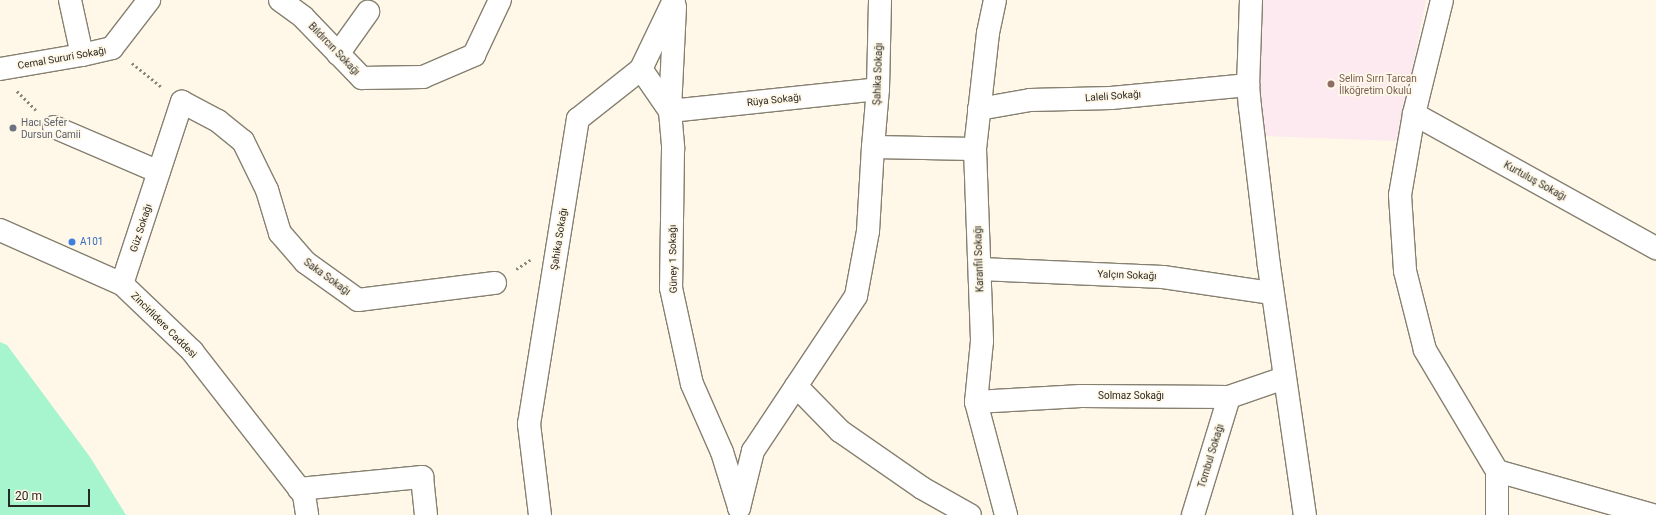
<!DOCTYPE html>
<html>
<head>
<meta charset="utf-8">
<style>
  body { margin:0 }
  #map { position:relative; width:1656px; height:515px; overflow:hidden; background:#fff8e8; font-family:Roboto,sans-serif }
  div>[style] { position:absolute }
  .education>* { inset:0; background:#fde9f0 }
  .green>* { inset:0; background:#a6f5cf }
  .path>* { height:2.5px; margin-top:-1.25px; transform-origin:0; background:repeating-linear-gradient(90deg,#8b867c 0 2px,transparent 0 5px) }
  .roads { filter:drop-shadow(1px 0 #868071) drop-shadow(-1px 0 #868071) drop-shadow(0 1px #868071) drop-shadow(0 -1px #868071) }
  .minor>* { height:22px; margin:-11px; padding:0 11px; transform-origin:11px; border-radius:11px; background:#fff }
  .tertiary>* { height:22px; margin:-11px; padding:0 11px; transform-origin:11px; border-radius:11px; background:#fff }
  .dots>* { width:11px; height:11px; translate:-50% -50%; box-sizing:border-box; border:2px solid #fff8e8; border-radius:50% }
  span { translate:-50% -50%; white-space:nowrap; text-align:center; line-height:1.15; -webkit-text-stroke:3.5px #fff8e8; paint-order:stroke }
  .street-label { font-size:10px; color:#2a2822 }
  .education-label { font-size:10px; color:#785e54 }
  .left { translate:0 -50%; text-align:left }
  .worship-label { font-size:10px; color:#5b616d }
  .shop-label { font-size:10px; color:#366cbe }
  .scale { position:absolute; left:8px; top:489px; width:82px; height:18px; box-sizing:border-box; border:2px solid #2a2822; border-top:0; padding-left:5px; font-size:12px; line-height:14px; white-space:nowrap; color:#2a2822; -webkit-text-stroke:3px #fff8e8; paint-order:stroke }
</style>
</head>
<body>
<div id="map">
  <div class="education">
    <div style="clip-path:polygon(1263px 0,1426px 0,1398px 141px,1264px 136px,1250px 100px)"></div>
  </div>
  <div class="green">
    <div style="clip-path:polygon(0 342px,7px 345px,90px 457px,126px 515px,0 515px)"></div>
  </div>
  <div class="path">
    <div style="left:132px;top:63px;width:38px;rotate:39deg"></div>
    <div style="left:17px;top:91px;width:27px;rotate:45deg"></div>
    <div style="left:516px;top:269px;width:17px;rotate:-33deg"></div>
  </div>
  <div class="roads">
    <div class="minor">
      <div style="left:70px;top:0;width:56px;rotate:77.7deg"></div>
      <div style="left:280px;top:0;width:29px;rotate:36deg"></div>
      <div style="left:303px;top:17px;width:85px;rotate:46deg"></div>
      <div style="left:362px;top:78px;width:61px;rotate:-0.9deg"></div>
      <div style="left:423px;top:77px;width:56px;rotate:-23.3deg"></div>
      <div style="left:474px;top:55px;width:61px;rotate:-64.7deg"></div>
      <div style="left:995px;top:0;width:34px;rotate:102deg"></div>
      <div style="left:988px;top:33px;width:117px;rotate:96.4deg"></div>
      <div style="left:975px;top:149px;width:192px;rotate:87.9deg"></div>
      <div style="left:982px;top:341px;width:61px;rotate:95.6deg"></div>
      <div style="left:976px;top:402px;width:117px;rotate:75.1deg"></div>
      <div style="left:1251px;top:0;width:85px;rotate:92deg"></div>
      <div style="left:1248px;top:85px;width:22px;rotate:85deg"></div>
      <div style="left:1250px;top:107px;width:160px;rotate:83.2deg"></div>
      <div style="left:1269px;top:266px;width:252px;rotate:81.8deg"></div>
      <div style="left:1442px;top:0;width:117px;rotate:103.8deg"></div>
      <div style="left:1414px;top:114px;width:82px;rotate:99.8deg"></div>
      <div style="left:1400px;top:195px;width:76px;rotate:86.2deg"></div>
      <div style="left:1405px;top:271px;width:81px;rotate:75.8deg"></div>
      <div style="left:1425px;top:350px;width:141px;rotate:59.2deg"></div>
      <div style="left:1497px;top:471px;width:161px;rotate:15.8deg"></div>
      <div style="left:675px;top:7px;width:104px;rotate:92.8deg"></div>
      <div style="left:670px;top:111px;width:38px;rotate:85deg"></div>
      <div style="left:673px;top:149px;width:139px;rotate:90.8deg"></div>
      <div style="left:671px;top:288px;width:98px;rotate:77.7deg"></div>
      <div style="left:692px;top:384px;width:74px;rotate:66.2deg"></div>
      <div style="left:722px;top:452px;width:58px;rotate:72.8deg"></div>
      <div style="left:338px;top:54px;width:52px;rotate:-54.5deg"></div>
      <div style="left:0;top:69px;width:83px;rotate:-9.7deg"></div>
      <div style="left:82px;top:55px;width:31px;rotate:-13deg"></div>
      <div style="left:112px;top:48px;width:61px;rotate:-52.4deg"></div>
      <div style="left:641px;top:69px;width:51px;rotate:55.4deg"></div>
      <div style="left:670px;top:111px;width:209px;rotate:-6deg"></div>
      <div style="left:979px;top:109px;width:52px;rotate:-10deg"></div>
      <div style="left:1030px;top:100px;width:81px;rotate:-1.4deg"></div>
      <div style="left:1111px;top:98px;width:138px;rotate:-5.4deg"></div>
      <div style="left:1414px;top:114px;width:277px;rotate:29deg"></div>
      <div style="left:54px;top:127px;width:114px;rotate:23.2deg"></div>
      <div style="left:873px;top:147px;width:58px;rotate:-85.1deg"></div>
      <div style="left:878px;top:89px;width:89px;rotate:-88.7deg"></div>
      <div style="left:980px;top:269px;width:183px;rotate:2.5deg"></div>
      <div style="left:1163px;top:277px;width:110px;rotate:8.4deg"></div>
      <div style="left:122px;top:284px;width:192px;rotate:-71.8deg"></div>
      <div style="left:182px;top:102px;width:41px;rotate:27.8deg"></div>
      <div style="left:218px;top:121px;width:32px;rotate:39deg"></div>
      <div style="left:243px;top:141px;width:55px;rotate:63.9deg"></div>
      <div style="left:267px;top:190px;width:45px;rotate:73.2deg"></div>
      <div style="left:280px;top:233px;width:38px;rotate:49deg"></div>
      <div style="left:305px;top:262px;width:65px;rotate:35.6deg"></div>
      <div style="left:358px;top:300px;width:138px;rotate:-7.1deg"></div>
      <div style="left:796px;top:386px;width:63px;rotate:45.6deg"></div>
      <div style="left:840px;top:431px;width:100px;rotate:34.8deg"></div>
      <div style="left:922px;top:488px;width:55px;rotate:29.4deg"></div>
      <div style="left:976px;top:402px;width:105px;rotate:-3.3deg"></div>
      <div style="left:1081px;top:396px;width:148px;rotate:0.4deg"></div>
      <div style="left:1229px;top:397px;width:58px;rotate:-19.1deg"></div>
      <div style="left:299px;top:489px;width:124px;rotate:-5.6deg"></div>
      <div style="left:422px;top:477px;width:38px;rotate:84deg"></div>
      <div style="left:739px;top:508px;width:59px;rotate:-76.2deg"></div>
      <div style="left:753px;top:451px;width:186px;rotate:-56.4deg"></div>
      <div style="left:856px;top:296px;width:66px;rotate:-79.5deg"></div>
      <div style="left:868px;top:231px;width:84px;rotate:-86.6deg"></div>
      <div style="left:873px;top:147px;width:102px;rotate:1.1deg"></div>
      <div style="left:540px;top:515px;width:92px;rotate:-96.9deg"></div>
      <div style="left:529px;top:424px;width:309px;rotate:-80.9deg"></div>
      <div style="left:578px;top:119px;width:80px;rotate:-38.4deg"></div>
      <div style="left:641px;top:69px;width:76px;rotate:-64.4deg"></div>
      <div style="left:1193px;top:515px;width:123px;rotate:-73deg"></div>
      <div style="left:1497px;top:515px;width:44px;rotate:-90deg"></div>
    </div>
    <div class="tertiary">
      <div style="left:0;top:230px;width:133px;rotate:23.9deg"></div>
      <div style="left:122px;top:284px;width:97px;rotate:43.7deg"></div>
      <div style="left:192px;top:351px;width:182px;rotate:52.1deg"></div>
      <div style="left:304px;top:495px;width:20px;rotate:81deg"></div>
    </div>
  </div>
  <div class="dots">
    <div style="left:1331px;top:84px;background:#8d6e63"></div>
    <div style="left:13px;top:128px;background:#6b7280"></div>
    <div style="left:72px;top:242px;background:#3f7fe0"></div>
  </div>
  <div class="street-label">
    <span style="left:334px;top:49px;rotate:46deg">Bıldırcın Sokağı</span>
    <span style="left:62px;top:58px;rotate:-10deg">Cemal Sururi Sokağı</span>
    <span style="left:878px;top:74px;rotate:-88deg">Şahika Sokağı</span>
    <span style="left:1113px;top:96px;rotate:-4deg">Laleli Sokağı</span>
    <span style="left:774px;top:100px;rotate:-6deg">Rüya Sokağı</span>
    <span style="left:1535px;top:181px;rotate:29deg">Kurtuluş Sokağı</span>
    <span style="left:141px;top:228px;rotate:-72deg">Güz Sokağı</span>
    <span style="left:559px;top:239px;rotate:-81deg">Şahika Sokağı</span>
    <span style="left:673px;top:259px;rotate:-91deg">Güney 1 Sokağı</span>
    <span style="left:979px;top:259px;rotate:-92deg">Karanfil Sokağı</span>
    <span style="left:1127px;top:275px;rotate:2deg">Yalçın Sokağı</span>
    <span style="left:327px;top:277px;rotate:36deg">Saka Sokağı</span>
    <span style="left:164px;top:325px;rotate:45deg">Zincirlidere Caddesi</span>
    <span style="left:1131px;top:396px">Solmaz Sokağı</span>
    <span style="left:1211px;top:456px;rotate:-73deg">Tombul Sokağı</span>
  </div>
  <div class="education-label">
    <span class="left" style="left:1339px;top:84px">Selim Sırrı Tarcan<br>İlköğretim Okulu</span>
  </div>
  <div class="worship-label">
    <span class="left" style="left:21px;top:128px">Hacı Sefer<br>Dursun Camii</span>
  </div>
  <div class="shop-label">
    <span class="left" style="left:80px;top:242px">А101</span>
  </div>
  <div class="scale">20 m</div>
</div>
</body>
</html>
